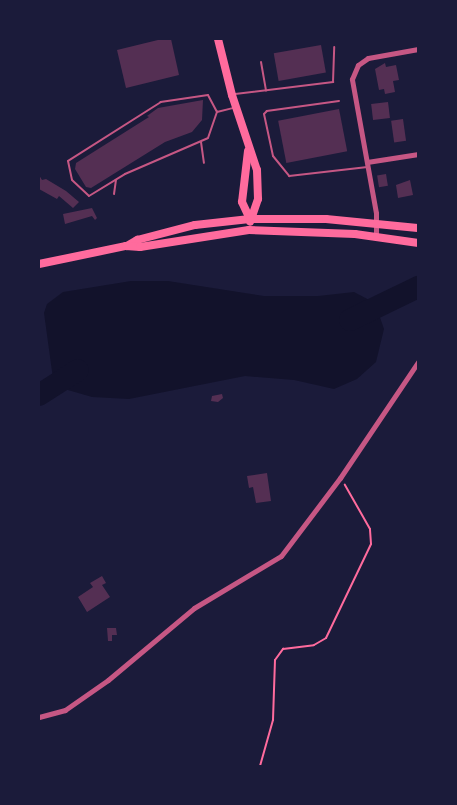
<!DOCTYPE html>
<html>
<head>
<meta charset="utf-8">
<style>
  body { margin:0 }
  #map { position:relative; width:457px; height:805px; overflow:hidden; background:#1b1b3a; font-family:"Exo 2",sans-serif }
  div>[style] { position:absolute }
  .water>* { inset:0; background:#12122b }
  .river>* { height:22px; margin:-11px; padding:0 11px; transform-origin:11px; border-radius:11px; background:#12122b }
  .building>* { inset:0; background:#542f53; transform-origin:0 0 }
  .path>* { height:2px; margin:-1px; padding:0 1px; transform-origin:1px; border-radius:1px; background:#ff6b9d }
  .service>* { height:2px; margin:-1px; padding:0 1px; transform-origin:1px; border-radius:1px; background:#c65784 }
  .minor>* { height:5px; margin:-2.5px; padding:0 2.5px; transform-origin:2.5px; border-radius:2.5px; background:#c65784 }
  .secondary>* { height:8px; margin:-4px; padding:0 4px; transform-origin:4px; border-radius:4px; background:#ff6b9d }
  span { translate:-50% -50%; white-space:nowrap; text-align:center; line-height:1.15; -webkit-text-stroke:4.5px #1b1b3a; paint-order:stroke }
  .frame { position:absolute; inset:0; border:40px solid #1b1b3a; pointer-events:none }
</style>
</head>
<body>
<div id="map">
  <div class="water">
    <div style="clip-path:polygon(131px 281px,168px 281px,264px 296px,318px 296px,354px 292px,375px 303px,384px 329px,376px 362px,357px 379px,334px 389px,294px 380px,245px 376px,129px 399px,92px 397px,54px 386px,44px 313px,47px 304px,63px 292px)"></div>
  </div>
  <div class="river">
    <div style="left:350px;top:320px;width:76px;rotate:-25.9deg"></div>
    <div style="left:39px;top:395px;width:46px;rotate:-32.7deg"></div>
  </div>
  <div class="building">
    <div style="clip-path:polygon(162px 39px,171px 39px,179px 75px,126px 88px,117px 50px)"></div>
    <div style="left:321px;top:45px;width:28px;height:48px;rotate:80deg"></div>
    <div style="clip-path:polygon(385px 63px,386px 67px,396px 65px,399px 80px,393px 81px,395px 92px,385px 94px,384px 89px,379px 90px,375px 69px)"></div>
    <div style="clip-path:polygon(203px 100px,202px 120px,192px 132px,165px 142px,91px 188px,86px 187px,75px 169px,76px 163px,149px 117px,147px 116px,158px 108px)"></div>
    <div style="left:388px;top:102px;width:16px;height:17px;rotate:83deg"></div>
    <div style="left:339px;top:109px;width:43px;height:62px;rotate:79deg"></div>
    <div style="left:403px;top:119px;width:22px;height:12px;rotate:82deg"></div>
    <div style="left:386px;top:174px;width:12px;height:9px;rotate:81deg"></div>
    <div style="clip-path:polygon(39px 175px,42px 180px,46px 179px,66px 191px,79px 202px,73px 208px,59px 196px,57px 199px,39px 189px)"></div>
    <div style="clip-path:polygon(410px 180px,413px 195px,398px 198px,396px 185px)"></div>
    <div style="clip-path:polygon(92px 208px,97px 218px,95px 220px,92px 216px,65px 224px,63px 214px)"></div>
    <div style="clip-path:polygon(222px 394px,223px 398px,218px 402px,211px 401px,212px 396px)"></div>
    <div style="clip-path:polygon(267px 473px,271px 501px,256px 503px,253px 487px,249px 488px,247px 476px)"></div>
    <div style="clip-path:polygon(102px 576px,106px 583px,102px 585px,110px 597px,87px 612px,78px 597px,93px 587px,90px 583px)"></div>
    <div style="clip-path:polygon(107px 628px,116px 628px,117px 635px,112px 635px,112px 641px,108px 641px)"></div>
  </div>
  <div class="path">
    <div style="left:260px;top:766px;width:48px;rotate:-74.2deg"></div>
    <div style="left:273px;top:720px;width:60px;rotate:-88.1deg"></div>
    <div style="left:275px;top:660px;width:14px;rotate:-54deg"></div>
    <div style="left:283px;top:649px;width:31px;rotate:-7deg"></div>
    <div style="left:314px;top:645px;width:14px;rotate:-30deg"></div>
    <div style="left:326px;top:638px;width:104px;rotate:-64.4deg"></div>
    <div style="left:371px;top:544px;width:15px;rotate:-94deg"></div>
    <div style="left:370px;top:529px;width:51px;rotate:-119.6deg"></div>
  </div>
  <div class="service">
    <div style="left:261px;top:62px;width:29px;rotate:80deg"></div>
    <div style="left:235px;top:94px;width:99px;rotate:-7deg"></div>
    <div style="left:333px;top:82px;width:35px;rotate:-88deg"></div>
    <div style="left:339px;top:101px;width:73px;rotate:172.1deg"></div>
    <div style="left:267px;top:111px;width:4px;rotate:135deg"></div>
    <div style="left:264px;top:114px;width:43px;rotate:77.9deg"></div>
    <div style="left:273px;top:156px;width:26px;rotate:51deg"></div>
    <div style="left:289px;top:176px;width:79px;rotate:-6.6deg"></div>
    <div style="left:217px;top:112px;width:19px;rotate:-118deg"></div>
    <div style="left:208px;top:95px;width:48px;rotate:171.5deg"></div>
    <div style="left:161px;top:102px;width:110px;rotate:147.6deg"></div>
    <div style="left:68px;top:161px;width:19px;rotate:78deg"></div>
    <div style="left:72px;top:180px;width:23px;rotate:43deg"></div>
    <div style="left:89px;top:196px;width:42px;rotate:-31.4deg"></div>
    <div style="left:125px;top:174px;width:90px;rotate:-23.4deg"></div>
    <div style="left:208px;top:138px;width:28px;rotate:-71deg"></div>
    <div style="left:217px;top:112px;width:16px;rotate:-14deg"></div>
    <div style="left:201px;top:142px;width:21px;rotate:82deg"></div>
    <div style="left:114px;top:194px;width:14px;rotate:-82deg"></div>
  </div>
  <div class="minor">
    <div style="left:367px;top:162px;width:52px;rotate:-8.9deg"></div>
    <div style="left:376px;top:237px;width:24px;rotate:-90deg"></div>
    <div style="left:376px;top:213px;width:136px;rotate:-100.2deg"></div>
    <div style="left:352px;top:79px;width:15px;rotate:-67deg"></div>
    <div style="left:358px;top:65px;width:12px;rotate:-35deg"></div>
    <div style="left:368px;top:58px;width:51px;rotate:-10.2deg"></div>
    <div style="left:39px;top:717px;width:27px;rotate:-15deg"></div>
    <div style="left:65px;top:710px;width:52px;rotate:-34.9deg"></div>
    <div style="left:108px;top:680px;width:112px;rotate:-39.9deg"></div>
    <div style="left:194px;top:608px;width:101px;rotate:-30.9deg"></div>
    <div style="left:281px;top:556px;width:98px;rotate:-52.9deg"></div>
    <div style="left:340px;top:478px;width:140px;rotate:-56.1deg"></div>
  </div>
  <div class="secondary">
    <div style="left:218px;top:39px;width:58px;rotate:76deg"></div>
    <div style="left:232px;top:95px;width:79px;rotate:71.6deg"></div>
    <div style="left:257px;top:170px;width:29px;rotate:88deg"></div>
    <div style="left:258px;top:199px;width:24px;rotate:109deg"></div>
    <div style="left:248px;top:151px;width:51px;rotate:96.7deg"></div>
    <div style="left:242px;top:202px;width:19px;rotate:65deg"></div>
    <div style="left:127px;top:246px;width:12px;rotate:-31deg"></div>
    <div style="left:137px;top:240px;width:60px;rotate:-14.5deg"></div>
    <div style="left:195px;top:225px;width:55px;rotate:-6.2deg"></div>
    <div style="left:250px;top:219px;width:76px"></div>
    <div style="left:326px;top:219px;width:92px;rotate:5.6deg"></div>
    <div style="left:39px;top:264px;width:89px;rotate:-11.7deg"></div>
    <div style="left:126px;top:246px;width:14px;rotate:4deg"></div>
    <div style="left:140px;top:247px;width:110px;rotate:-8.9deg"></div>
    <div style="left:249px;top:230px;width:106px;rotate:2.2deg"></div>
    <div style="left:355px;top:234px;width:64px;rotate:8.1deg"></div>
  </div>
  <div class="frame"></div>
</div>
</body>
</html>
